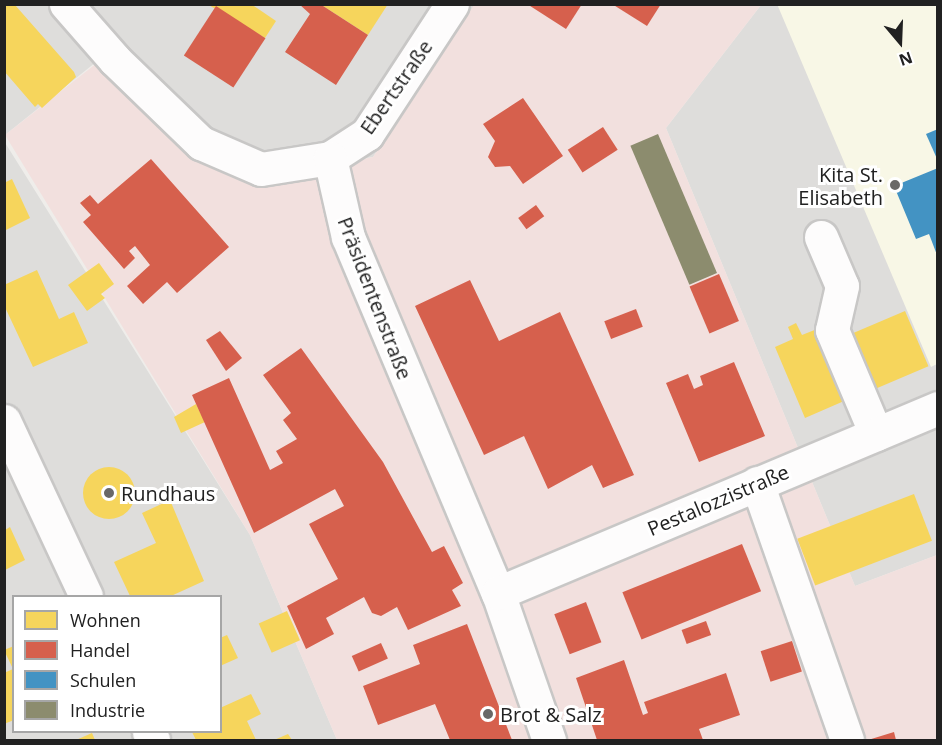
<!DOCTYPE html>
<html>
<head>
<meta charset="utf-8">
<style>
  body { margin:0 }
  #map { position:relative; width:942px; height:745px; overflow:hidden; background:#efedea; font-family:"Open Sans",sans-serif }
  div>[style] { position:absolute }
  .residential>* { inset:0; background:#dedddb }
  .commercial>* { inset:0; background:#f2e0de }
  .education>* { inset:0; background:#f8f7e6 }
  .homes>* { inset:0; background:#f6d55c; transform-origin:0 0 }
  .round { border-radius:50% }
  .shops>* { inset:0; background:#d6604d; transform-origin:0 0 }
  .schools>* { inset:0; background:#4393c3 }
  .industry>* { inset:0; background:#8c8c6e; transform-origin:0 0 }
  .roads { filter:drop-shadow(2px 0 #c8c7c6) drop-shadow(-2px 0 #c8c7c6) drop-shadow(0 2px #c8c7c6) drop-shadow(0 -2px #c8c7c6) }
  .minor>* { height:33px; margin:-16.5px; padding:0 16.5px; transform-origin:16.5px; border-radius:16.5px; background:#fdfcfc }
  .dots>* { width:16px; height:16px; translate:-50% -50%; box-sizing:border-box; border:3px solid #fff; border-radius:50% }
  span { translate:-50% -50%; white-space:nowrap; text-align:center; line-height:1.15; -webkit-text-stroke:6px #fff; paint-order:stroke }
  .street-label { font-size:20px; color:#212121 }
  .poi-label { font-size:20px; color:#212121 }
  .right { translate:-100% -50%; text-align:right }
  .left { translate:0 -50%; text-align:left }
  .frame { position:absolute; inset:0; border:6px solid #212121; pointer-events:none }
  .legend { position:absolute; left:12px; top:595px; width:210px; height:138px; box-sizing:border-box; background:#fff; border:2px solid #a6a6a6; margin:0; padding:8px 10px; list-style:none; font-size:18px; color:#212121 }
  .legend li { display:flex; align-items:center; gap:12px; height:30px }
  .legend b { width:30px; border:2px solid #a6a6a6 }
  .north { position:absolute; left:870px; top:12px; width:60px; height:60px; -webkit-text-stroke:4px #fff; paint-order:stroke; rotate:161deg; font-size:16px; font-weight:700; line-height:24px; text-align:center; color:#212121 }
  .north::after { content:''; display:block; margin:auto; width:21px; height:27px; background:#212121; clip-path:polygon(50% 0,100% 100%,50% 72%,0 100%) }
</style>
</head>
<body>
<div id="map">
  <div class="residential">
    <div style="clip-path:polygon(5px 5px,61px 5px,106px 54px,5px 135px)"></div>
    <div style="clip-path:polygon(66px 5px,475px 5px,373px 157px,262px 174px)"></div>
    <div style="clip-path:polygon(761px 5px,937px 5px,937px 555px,855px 586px,666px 128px)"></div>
    <div style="clip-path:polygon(evenodd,4px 141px,250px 535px,337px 740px,5px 740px,4px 141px,14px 596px,220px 596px,220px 732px,14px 732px,14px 596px)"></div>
  </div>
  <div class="commercial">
    <div style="clip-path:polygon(474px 5px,761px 5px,666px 128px,855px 586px,937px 555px,937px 740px,337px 740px,250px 535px,5px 135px,111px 52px,200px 146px,331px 166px,373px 157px)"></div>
  </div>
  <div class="education">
    <div style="clip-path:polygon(777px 4px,937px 5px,937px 364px,931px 367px)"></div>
  </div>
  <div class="homes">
    <div style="clip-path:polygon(207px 4px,251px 4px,276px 21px,265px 38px)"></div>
    <div style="clip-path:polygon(320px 4px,388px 4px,368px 35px)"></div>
    <div style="clip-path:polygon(4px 5px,15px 5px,74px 72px,76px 77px,42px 108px,38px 104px,35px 107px,4px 71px)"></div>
    <div style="clip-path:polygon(12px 179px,30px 218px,4px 231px,4px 183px)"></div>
    <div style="clip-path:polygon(99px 263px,114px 284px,101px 294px,105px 298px,87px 311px,68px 285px)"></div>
    <div style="clip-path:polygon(37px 270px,59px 319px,74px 312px,88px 343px,33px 367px,4px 305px,4px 285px)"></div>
    <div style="left:905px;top:311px;width:60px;height:67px;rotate:67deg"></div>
    <div style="clip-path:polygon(796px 323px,802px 335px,822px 327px,851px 398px,805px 418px,775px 347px,793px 339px,788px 327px)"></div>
    <div style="clip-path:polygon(196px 404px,205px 422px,181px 433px,174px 417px)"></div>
    <div class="round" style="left:83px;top:467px;width:52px;height:52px"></div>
    <div style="left:914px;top:494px;width:50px;height:125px;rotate:69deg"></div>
    <div style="clip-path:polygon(170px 500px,204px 581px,171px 596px,130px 596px,114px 562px,156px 543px,142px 513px)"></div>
    <div style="clip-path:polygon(10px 527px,25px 560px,5px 570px,5px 530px)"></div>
    <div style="left:287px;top:611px;width:32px;height:31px;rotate:66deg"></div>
    <div style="clip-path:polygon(227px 635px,238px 658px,220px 666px,220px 638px)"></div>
    <div style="clip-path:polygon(14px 646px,14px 720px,4px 724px,4px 673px,13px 669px,4px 650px)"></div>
    <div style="clip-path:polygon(251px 694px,261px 714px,247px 721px,256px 740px,196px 740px,192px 732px,220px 732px,220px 708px)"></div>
    <div style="clip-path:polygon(92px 733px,95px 740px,76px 740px)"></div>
    <div style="clip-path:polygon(288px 734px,292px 740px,274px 740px)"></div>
  </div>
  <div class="shops">
    <div style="clip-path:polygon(299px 4px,320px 4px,368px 35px,336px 85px,285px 52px,310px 14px)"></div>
    <div style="clip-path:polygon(527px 4px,582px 4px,566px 29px)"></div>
    <div style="clip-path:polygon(612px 4px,661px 4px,647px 26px)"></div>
    <div style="left:216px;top:6px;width:59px;height:59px;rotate:33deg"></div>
    <div style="clip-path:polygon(523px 98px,563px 156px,523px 184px,510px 166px,495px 167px,488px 157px,495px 141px,483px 124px)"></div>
    <div style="left:603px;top:127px;width:27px;height:42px;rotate:57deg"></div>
    <div style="clip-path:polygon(151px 159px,229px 247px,177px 293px,167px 282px,143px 304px,127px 286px,150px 265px,135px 246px,129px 251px,135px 258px,124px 269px,83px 222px,91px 215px,80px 203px,90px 195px,98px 204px)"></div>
    <div style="left:536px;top:205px;width:14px;height:22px;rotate:54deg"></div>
    <div style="left:719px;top:274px;width:51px;height:32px;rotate:67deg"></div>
    <div style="clip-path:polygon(470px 280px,499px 341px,560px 312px,634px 475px,603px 488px,592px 465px,548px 489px,524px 436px,484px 455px,415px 306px)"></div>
    <div style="left:636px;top:309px;width:19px;height:34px;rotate:69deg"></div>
    <div style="clip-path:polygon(220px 331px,242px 358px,226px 371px,206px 340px)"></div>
    <div style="clip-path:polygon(301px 348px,383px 462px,432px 552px,444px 546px,463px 583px,452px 590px,461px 606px,408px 630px,397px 607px,381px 616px,372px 613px,364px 597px,326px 618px,334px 634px,306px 649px,287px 606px,338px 579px,309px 524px,344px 506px,335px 489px,254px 533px,192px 395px,229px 378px,270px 470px,283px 463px,276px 451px,297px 439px,283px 420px,291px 413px,263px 375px)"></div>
    <div style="clip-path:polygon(734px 362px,765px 436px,699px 462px,666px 383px,688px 374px,694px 389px,703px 385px,700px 376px)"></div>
    <div style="left:742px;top:544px;width:51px;height:129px;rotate:68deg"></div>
    <div style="left:586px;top:602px;width:43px;height:34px;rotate:69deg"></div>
    <div style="left:706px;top:621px;width:15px;height:26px;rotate:70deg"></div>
    <div style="clip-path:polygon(467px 624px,512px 740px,450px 740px,435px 704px,378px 725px,363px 686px,420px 664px,413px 645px)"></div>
    <div style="left:792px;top:641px;width:32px;height:33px;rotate:72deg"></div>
    <div style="left:381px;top:643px;width:17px;height:32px;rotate:66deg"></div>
    <div style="clip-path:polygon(624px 660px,643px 715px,648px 713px,644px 702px,726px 673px,740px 715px,699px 729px,703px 740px,597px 740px,576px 678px)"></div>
    <div style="clip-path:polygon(894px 732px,896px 740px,868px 740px)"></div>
  </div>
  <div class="schools">
    <div style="clip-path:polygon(938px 129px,938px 161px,926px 134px)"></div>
    <div style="clip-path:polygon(938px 168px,938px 255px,937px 255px,929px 234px,916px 239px,894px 186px)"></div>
  </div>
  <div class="industry">
    <div style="left:658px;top:134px;width:151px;height:30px;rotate:67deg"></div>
  </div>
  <div class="roads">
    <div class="minor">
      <div style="left:66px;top:4px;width:74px;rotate:48.8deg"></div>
      <div style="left:115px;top:60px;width:120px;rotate:44deg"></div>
      <div style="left:201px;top:143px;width:65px;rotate:23.4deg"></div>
      <div style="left:261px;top:169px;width:70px;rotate:-9.1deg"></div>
      <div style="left:330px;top:158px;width:44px;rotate:-33deg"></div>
      <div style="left:367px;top:134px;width:155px;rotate:-56.8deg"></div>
      <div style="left:330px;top:158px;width:81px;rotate:77.2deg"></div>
      <div style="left:348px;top:237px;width:386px;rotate:67.2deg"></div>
      <div style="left:498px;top:593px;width:156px;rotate:70.9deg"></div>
      <div style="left:821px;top:237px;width:53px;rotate:66.8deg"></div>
      <div style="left:842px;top:286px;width:45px;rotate:102.8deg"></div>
      <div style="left:832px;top:330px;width:113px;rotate:67.1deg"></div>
      <div style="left:4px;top:421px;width:193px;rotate:64.9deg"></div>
      <div style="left:757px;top:483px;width:272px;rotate:70.7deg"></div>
      <div style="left:498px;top:593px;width:477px;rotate:-22.8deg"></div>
      <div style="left:149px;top:732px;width:9px;rotate:63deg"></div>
    </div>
  </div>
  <div class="dots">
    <div style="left:895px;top:185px;background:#696867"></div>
    <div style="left:109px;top:493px;background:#696867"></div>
    <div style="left:488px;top:714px;background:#696867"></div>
  </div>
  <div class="street-label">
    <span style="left:396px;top:87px;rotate:-55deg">Ebertstraße</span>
    <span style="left:375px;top:298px;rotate:69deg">Präsidentenstraße</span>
    <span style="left:718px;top:500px;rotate:-23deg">Pestalozzistraße</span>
  </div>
  <div class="poi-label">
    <span class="right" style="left:883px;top:186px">Kita St.<br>Elisabeth</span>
    <span class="left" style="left:121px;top:493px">Rundhaus</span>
    <span class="left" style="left:500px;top:714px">Brot &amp; Salz</span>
  </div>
  <div class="frame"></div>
  <ul class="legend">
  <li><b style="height:16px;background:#f6d55c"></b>Wohnen</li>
  <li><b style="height:16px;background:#d6604d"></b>Handel</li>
  <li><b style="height:16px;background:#4393c3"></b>Schulen</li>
  <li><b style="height:16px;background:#8c8c6e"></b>Industrie</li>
  </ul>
  <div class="north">N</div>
</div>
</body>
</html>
